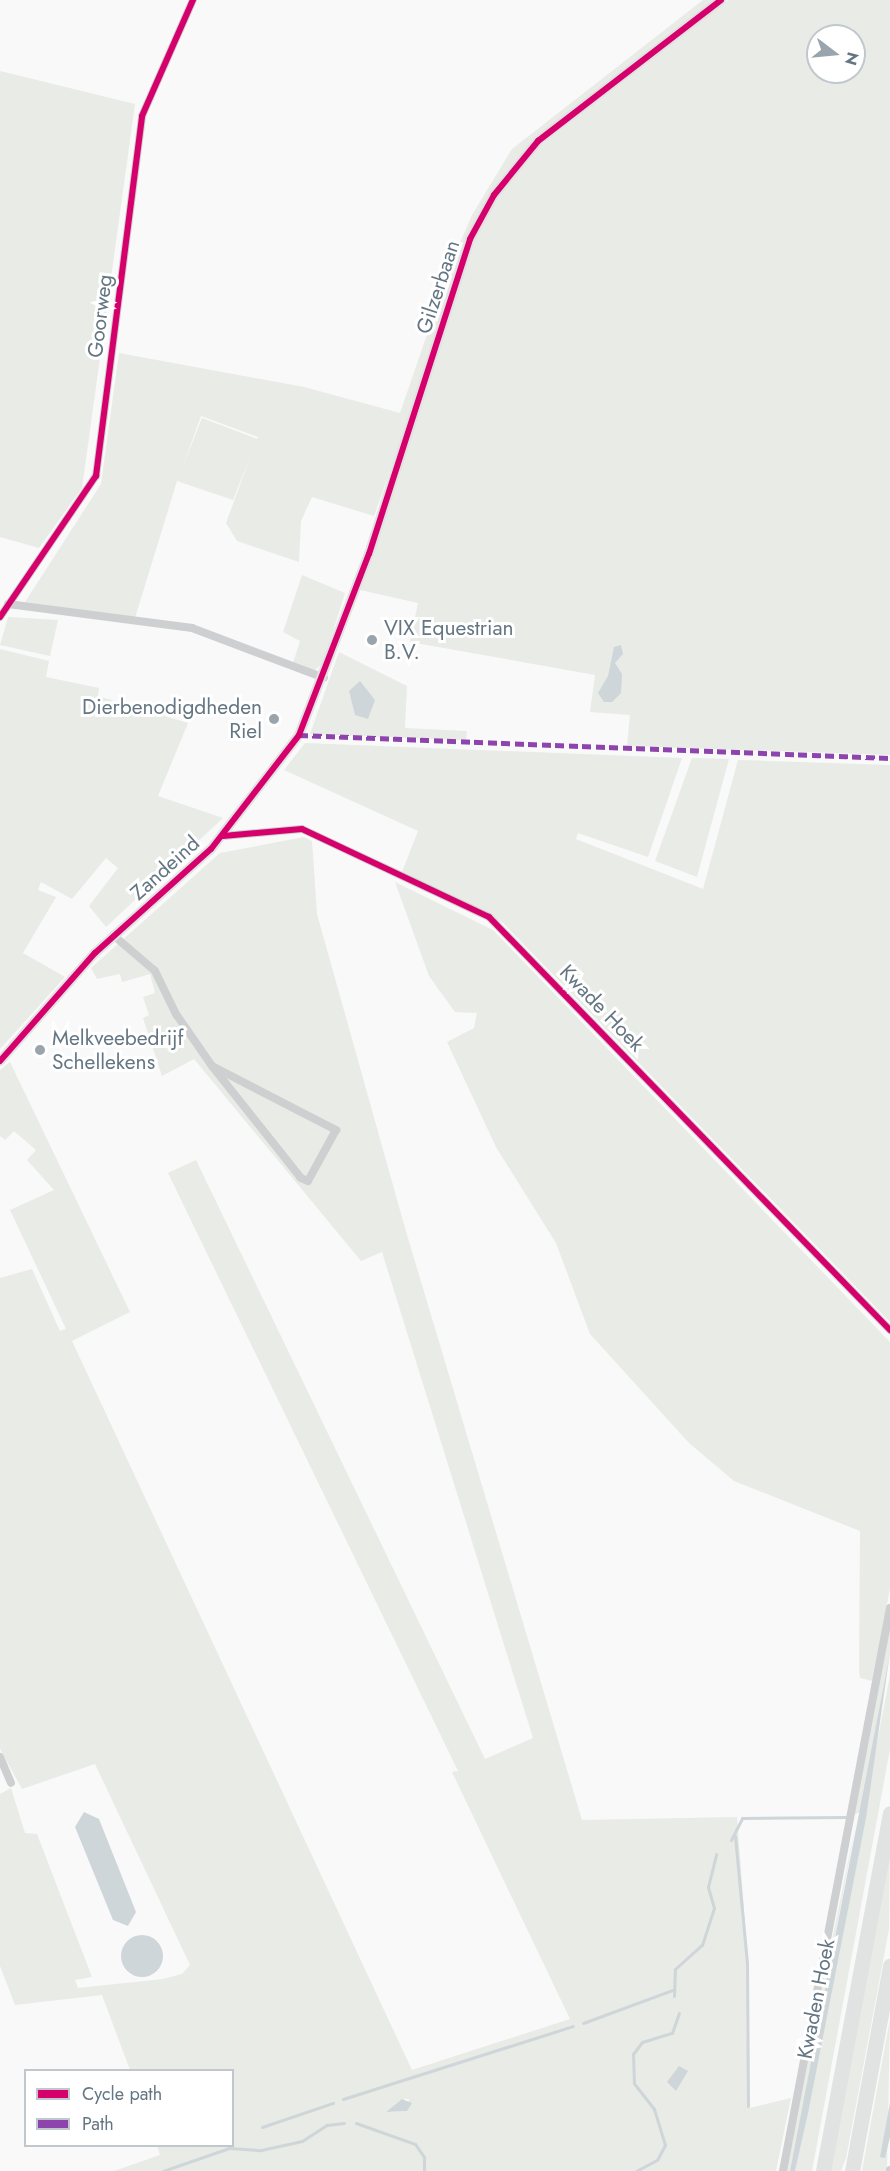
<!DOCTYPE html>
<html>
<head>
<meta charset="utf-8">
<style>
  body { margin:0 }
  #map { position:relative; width:890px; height:2171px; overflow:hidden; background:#f9f9f9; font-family:Jost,sans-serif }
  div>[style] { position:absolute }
  .green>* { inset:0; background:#e8ebe6 }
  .water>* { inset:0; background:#ced6d9 }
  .round { border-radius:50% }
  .stream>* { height:3px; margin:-1.5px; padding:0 1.5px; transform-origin:1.5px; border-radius:1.5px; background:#ced6d9 }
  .street>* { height:8px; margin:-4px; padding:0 4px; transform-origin:4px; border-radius:4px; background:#cecfd0 }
  .secondary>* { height:10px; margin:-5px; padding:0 5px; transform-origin:5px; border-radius:5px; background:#e1e2e2 }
  .highway>* { height:15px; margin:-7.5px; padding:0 7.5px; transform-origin:7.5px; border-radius:7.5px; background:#e1e2e2 }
  .quiet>* { height:4.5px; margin-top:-2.25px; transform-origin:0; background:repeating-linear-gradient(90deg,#8e44ad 0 9px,transparent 0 13.5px) }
  .cycleway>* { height:6px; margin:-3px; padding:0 3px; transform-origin:3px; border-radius:3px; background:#d6006c }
  .dots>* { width:16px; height:16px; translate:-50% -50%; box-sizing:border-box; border:3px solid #fff; border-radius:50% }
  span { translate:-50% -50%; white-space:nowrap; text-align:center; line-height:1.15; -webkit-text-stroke:6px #fff; paint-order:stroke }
  .street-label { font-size:21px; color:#657683 }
  .poi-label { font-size:21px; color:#657683 }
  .left { translate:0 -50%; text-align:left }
  .right { translate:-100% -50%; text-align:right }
  .legend { position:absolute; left:24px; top:2069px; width:210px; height:78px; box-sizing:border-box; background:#fff; border:2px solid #c1c8cd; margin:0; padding:8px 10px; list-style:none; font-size:18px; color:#657683 }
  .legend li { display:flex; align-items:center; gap:12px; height:30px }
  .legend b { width:30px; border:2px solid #c1c8cd }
  .north { position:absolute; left:806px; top:24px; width:60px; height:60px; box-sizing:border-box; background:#fff; border:2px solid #c1c8cd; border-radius:50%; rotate:106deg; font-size:16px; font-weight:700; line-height:24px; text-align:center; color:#657683 }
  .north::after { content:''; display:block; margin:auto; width:21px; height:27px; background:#99a4ac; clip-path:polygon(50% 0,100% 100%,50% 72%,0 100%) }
</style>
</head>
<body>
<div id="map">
  <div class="green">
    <div style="clip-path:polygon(evenodd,703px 0,716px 0,536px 137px,490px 193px,374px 516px,312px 497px,301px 521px,299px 562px,237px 541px,226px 523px,252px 452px,233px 500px,177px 481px,135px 618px,25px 602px,101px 484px,119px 353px,304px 387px,400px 413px,453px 259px,472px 215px,512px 149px,703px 0,201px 416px,258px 437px,257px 439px,202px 418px,181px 471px,201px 416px)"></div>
    <div style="clip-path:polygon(evenodd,728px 0,890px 0,890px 755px,627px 746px,630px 715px,590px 712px,595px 675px,410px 642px,418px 603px,360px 590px,477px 233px,494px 201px,531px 153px,728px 0,818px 36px,854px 36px,854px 72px,818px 72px,818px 36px)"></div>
    <div style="clip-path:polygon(0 71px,135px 104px,82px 488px,39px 548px,0 537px)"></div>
    <div style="clip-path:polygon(302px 575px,345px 593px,323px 663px,314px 671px,293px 663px,300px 641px,283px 632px)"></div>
    <div style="clip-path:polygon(8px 617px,58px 620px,50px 656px,0 645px)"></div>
    <div style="clip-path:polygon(0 649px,49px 661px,46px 677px,99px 688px,98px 696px,188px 723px,158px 796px,223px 818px,106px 927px,89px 906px,118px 868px,106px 858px,72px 899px,41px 882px,38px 890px,56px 897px,23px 953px,65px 977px,0 1049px)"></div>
    <div style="clip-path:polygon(339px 652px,407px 686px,405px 728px,467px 731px,466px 740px,310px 734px)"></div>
    <div style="clip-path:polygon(305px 743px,682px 758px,648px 857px,578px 833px,576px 839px,703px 889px,738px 760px,890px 765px,890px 1322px,503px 923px,402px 872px,418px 831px,284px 770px)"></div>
    <div style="clip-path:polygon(692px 758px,729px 759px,697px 877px,655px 861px)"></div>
    <div style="clip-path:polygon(evenodd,304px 837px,312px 841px,317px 914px,405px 1228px,582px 1820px,737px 1817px,749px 1976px,749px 2108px,791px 2098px,776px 2171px,114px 2171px,160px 2155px,157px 2146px,232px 2146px,232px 2070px,130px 2070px,102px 1995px,15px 2005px,0 1966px,0 1794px,11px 1788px,25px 1833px,37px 1834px,92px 1977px,75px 1980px,78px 1988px,163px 1979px,182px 1974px,190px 1965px,95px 1764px,22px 1789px,0 1749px,0 1278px,32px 1269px,60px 1331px,66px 1329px,10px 1210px,54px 1190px,27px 1160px,36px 1150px,14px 1131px,5px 1140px,0 1136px,0 1070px,10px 1062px,130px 1312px,72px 1341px,412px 2070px,570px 2019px,452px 1772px,458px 1771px,168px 1173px,196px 1160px,485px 1759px,533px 1738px,382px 1252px,361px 1261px,194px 1059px,162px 1076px,143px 1018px,149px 1015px,143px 997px,155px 993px,150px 974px,122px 982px,120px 974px,97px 979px,91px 968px,220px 853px,304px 837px,402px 2099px,409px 2099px,407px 2111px,386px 2112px,402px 2099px)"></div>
    <div style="clip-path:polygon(395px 882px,493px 930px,890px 1342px,890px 1588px,873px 1681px,860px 1678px,859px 1670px,860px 1531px,734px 1481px,689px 1443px,590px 1334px,556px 1243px,496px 1147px,447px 1042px,474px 1028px,477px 1013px,455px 1012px,429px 976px)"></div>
    <div style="clip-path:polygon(890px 1622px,890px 1653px,860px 1812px,854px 1815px)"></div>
    <div style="clip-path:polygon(890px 1675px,890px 1749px,812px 2171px,795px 2171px)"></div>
    <div style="clip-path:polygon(857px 1818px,807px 2088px,790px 2171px,785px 2171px)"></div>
    <div style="clip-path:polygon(890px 1842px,889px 1929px,846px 2158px,841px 2171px,829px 2171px)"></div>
    <div style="clip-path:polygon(890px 2019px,887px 2171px,862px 2171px)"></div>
  </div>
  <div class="water">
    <div style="clip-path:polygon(621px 645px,623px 654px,615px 663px,622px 674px,621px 693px,612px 702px,604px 702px,598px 693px,608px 676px,614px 647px)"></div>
    <div style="clip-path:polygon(360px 681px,375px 700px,368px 719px,355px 715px,349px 691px)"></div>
    <div style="clip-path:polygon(890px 1653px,866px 1818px,808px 2113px,795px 2171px,790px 2171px)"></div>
    <div style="clip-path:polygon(84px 1812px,99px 1819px,136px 1912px,128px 1926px,113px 1920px,75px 1827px)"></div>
    <div class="round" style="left:121px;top:1935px;width:42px;height:42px"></div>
    <div style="clip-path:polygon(679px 2066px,688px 2071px,676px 2091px,667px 2082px)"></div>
    <div style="clip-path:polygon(402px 2099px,412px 2103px,407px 2111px,386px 2112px)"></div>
    <div style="clip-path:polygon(890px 2103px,890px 2137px,885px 2158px,880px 2157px)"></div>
  </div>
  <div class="stream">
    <div style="left:735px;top:1836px;width:128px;rotate:84.6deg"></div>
    <div style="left:747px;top:1963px;width:143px;rotate:89.6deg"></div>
    <div style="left:731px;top:1840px;width:25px;rotate:-63deg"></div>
    <div style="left:742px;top:1818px;width:103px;rotate:-0.6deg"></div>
    <div style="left:674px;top:1996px;width:27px;rotate:-88deg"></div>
    <div style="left:675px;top:1969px;width:36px;rotate:-42deg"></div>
    <div style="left:702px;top:1945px;width:39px;rotate:-72deg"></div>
    <div style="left:714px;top:1908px;width:22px;rotate:-106deg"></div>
    <div style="left:708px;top:1887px;width:34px;rotate:-76deg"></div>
    <div style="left:583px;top:2023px;width:95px;rotate:-20.3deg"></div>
    <div style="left:343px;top:2099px;width:241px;rotate:-17.6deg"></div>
    <div style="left:356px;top:2123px;width:63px;rotate:19.6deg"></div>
    <div style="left:415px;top:2144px;width:16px;rotate:55deg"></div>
    <div style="left:424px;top:2157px;width:14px;rotate:90deg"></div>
    <div style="left:262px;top:2127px;width:75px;rotate:-18.7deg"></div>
    <div style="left:163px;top:2171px;width:70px;rotate:-19.2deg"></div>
    <div style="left:229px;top:2148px;width:32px;rotate:4deg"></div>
    <div style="left:261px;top:2150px;width:42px;rotate:-12.4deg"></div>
    <div style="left:302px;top:2141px;width:30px;rotate:-33deg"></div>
    <div style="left:327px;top:2125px;width:17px;rotate:-7deg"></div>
    <div style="left:636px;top:2171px;width:24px;rotate:-28deg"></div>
    <div style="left:657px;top:2160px;width:17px;rotate:-62deg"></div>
    <div style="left:665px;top:2145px;width:38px;rotate:-107deg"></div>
    <div style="left:654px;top:2109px;width:33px;rotate:-128deg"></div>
    <div style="left:634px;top:2083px;width:29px;rotate:-92deg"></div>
    <div style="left:633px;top:2054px;width:15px;rotate:-53deg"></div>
    <div style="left:642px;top:2042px;width:31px;rotate:-17deg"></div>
    <div style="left:672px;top:2033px;width:21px;rotate:-71deg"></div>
  </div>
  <div class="street">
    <div style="left:8px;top:604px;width:186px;rotate:7.4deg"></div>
    <div style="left:192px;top:628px;width:141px;rotate:20.7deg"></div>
    <div style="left:0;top:617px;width:171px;rotate:-55.8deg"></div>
    <div style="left:96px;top:476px;width:363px;rotate:-82.7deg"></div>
    <div style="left:142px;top:116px;width:127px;rotate:-66.3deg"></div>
    <div style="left:223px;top:836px;width:79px;rotate:-5.1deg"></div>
    <div style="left:302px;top:829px;width:207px;rotate:25.2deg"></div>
    <div style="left:489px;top:917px;width:576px;rotate:45.84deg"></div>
    <div style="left:113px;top:935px;width:55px;rotate:40.6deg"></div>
    <div style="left:155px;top:971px;width:48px;rotate:64deg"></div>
    <div style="left:176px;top:1014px;width:63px;rotate:55.3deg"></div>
    <div style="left:212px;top:1066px;width:140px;rotate:27.3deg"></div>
    <div style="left:336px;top:1130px;width:58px;rotate:118.8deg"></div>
    <div style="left:308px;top:1181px;width:8px;rotate:-157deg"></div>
    <div style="left:301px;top:1178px;width:143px;rotate:-128.5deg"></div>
    <div style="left:0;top:1757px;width:28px;rotate:67deg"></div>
    <div style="left:783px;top:2171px;width:573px;rotate:-79.24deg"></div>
    <div style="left:890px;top:2171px;width:1px;rotate:-90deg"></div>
  </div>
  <div class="secondary">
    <div style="left:0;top:1061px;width:144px;rotate:-48.7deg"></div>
    <div style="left:95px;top:953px;width:156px;rotate:-41.9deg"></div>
    <div style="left:211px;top:849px;width:144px;rotate:-52.3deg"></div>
    <div style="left:299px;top:735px;width:194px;rotate:-68.9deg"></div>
    <div style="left:369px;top:554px;width:331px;rotate:-72.2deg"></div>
    <div style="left:470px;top:239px;width:50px;rotate:-61.4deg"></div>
    <div style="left:494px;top:195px;width:70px;rotate:-50.8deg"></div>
    <div style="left:538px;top:141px;width:231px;rotate:-37.6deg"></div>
  </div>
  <div class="highway">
    <div style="left:823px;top:2171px;width:364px;rotate:-79.4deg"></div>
    <div style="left:852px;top:2171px;width:209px;rotate:-79.5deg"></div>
  </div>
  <div class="quiet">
    <div style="left:299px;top:735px;width:591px;rotate:2.23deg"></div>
  </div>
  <div class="cycleway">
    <div style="left:0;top:617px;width:171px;rotate:-55.8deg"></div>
    <div style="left:96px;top:476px;width:363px;rotate:-82.7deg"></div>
    <div style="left:142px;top:116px;width:127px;rotate:-66.3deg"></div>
    <div style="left:223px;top:836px;width:79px;rotate:-5.1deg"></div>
    <div style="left:302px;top:829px;width:207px;rotate:25.2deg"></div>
    <div style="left:489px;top:917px;width:576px;rotate:45.84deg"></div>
    <div style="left:0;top:1061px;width:144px;rotate:-48.7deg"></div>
    <div style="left:95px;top:953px;width:156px;rotate:-41.9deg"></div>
    <div style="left:211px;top:849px;width:144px;rotate:-52.3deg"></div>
    <div style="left:299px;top:735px;width:194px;rotate:-68.9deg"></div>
    <div style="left:369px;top:554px;width:331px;rotate:-72.2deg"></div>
    <div style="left:470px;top:239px;width:50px;rotate:-61.4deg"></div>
    <div style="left:494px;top:195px;width:70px;rotate:-50.8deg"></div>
    <div style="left:538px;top:141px;width:231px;rotate:-37.6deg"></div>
  </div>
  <div class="dots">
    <div style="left:372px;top:640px;background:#99a4ac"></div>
    <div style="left:274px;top:719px;background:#99a4ac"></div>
    <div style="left:40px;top:1050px;background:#99a4ac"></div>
  </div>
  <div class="street-label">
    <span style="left:438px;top:287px;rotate:-72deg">Gilzerbaan</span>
    <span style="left:100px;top:316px;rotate:-83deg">Goorweg</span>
    <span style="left:165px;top:868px;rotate:-42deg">Zandeind</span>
    <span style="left:602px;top:1008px;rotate:46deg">Kwade Hoek</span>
    <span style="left:816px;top:1999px;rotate:-79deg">Kwaden Hoek</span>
  </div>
  <div class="poi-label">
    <span class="left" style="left:384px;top:640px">VIX Equestrian<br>B.V.</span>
    <span class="right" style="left:262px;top:719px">Dierbenodigdheden<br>Riel</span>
    <span class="left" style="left:52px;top:1050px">Melkveebedrijf<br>Schellekens</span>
  </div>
  <ul class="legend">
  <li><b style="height:8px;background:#d6006c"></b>Cycle path</li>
  <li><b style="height:8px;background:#8e44ad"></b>Path</li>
  </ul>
  <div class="north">N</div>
</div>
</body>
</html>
